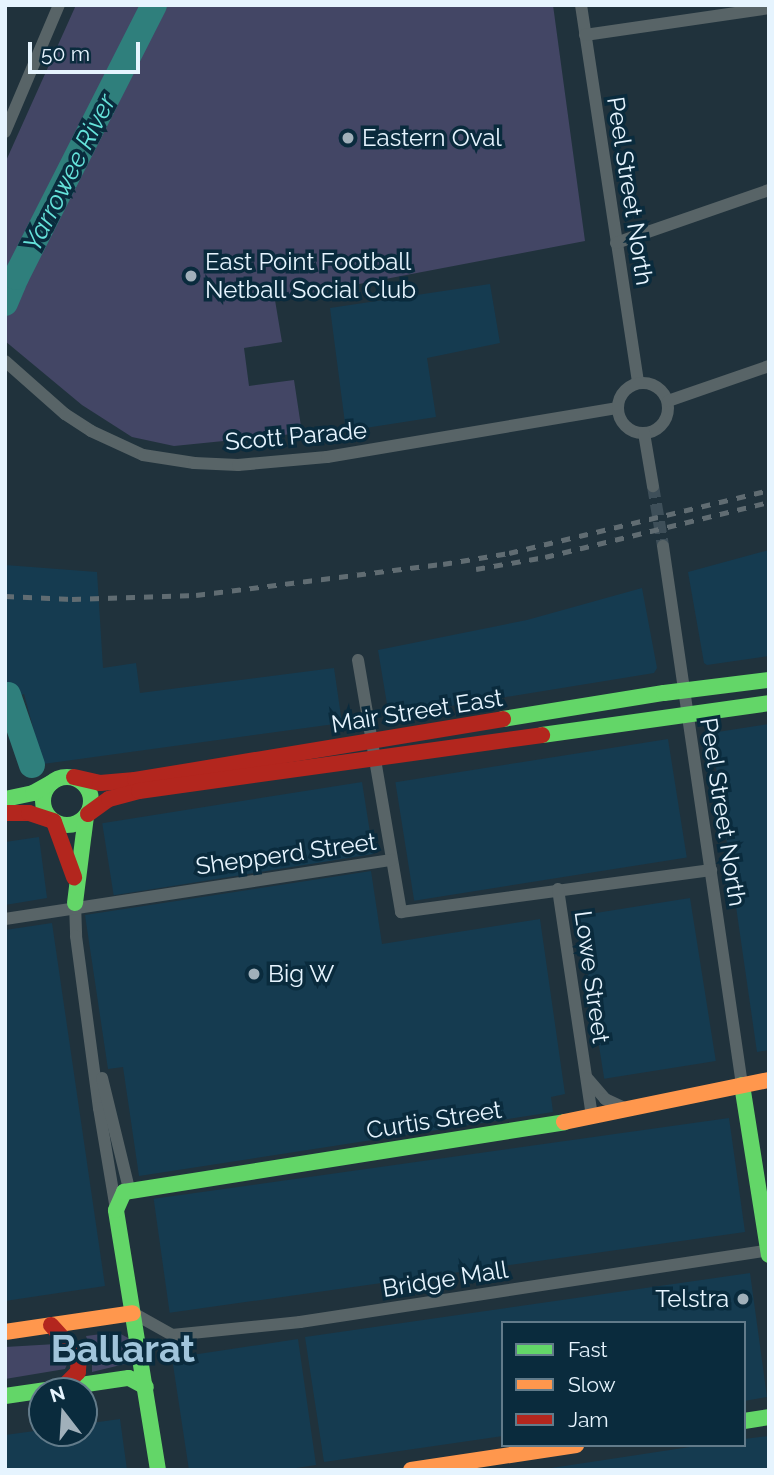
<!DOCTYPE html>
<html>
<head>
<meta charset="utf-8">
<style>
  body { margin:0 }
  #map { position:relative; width:774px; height:1475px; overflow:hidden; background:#20323c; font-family:Raleway,sans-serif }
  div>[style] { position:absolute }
  .built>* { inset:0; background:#153b50; transform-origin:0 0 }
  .green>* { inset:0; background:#434665 }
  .river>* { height:26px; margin:-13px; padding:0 13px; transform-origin:13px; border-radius:13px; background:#2f7f7c }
  .street-tunnel>* { height:12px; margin-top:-6px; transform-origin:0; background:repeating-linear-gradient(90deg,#3e4f59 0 12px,transparent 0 18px) }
  .street>* { height:12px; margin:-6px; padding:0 6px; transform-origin:6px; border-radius:6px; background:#586467 }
  .street>.ring { margin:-6px; padding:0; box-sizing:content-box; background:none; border:12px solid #586467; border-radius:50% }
  .fast>* { height:16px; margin:-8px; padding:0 8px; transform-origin:8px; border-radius:8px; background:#63d668 }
  .fast>.ring { margin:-8px; padding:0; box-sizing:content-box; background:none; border:16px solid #63d668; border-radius:50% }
  .slow>* { height:16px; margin:-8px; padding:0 8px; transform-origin:8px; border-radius:8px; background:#ff974d }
  .jam>* { height:16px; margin:-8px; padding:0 8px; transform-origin:8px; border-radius:8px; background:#b3261e }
  .rail>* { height:4.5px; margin-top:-2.25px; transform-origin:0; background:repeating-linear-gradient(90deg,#606c72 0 9px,transparent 0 18px) }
  .dots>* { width:19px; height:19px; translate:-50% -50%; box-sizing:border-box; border:4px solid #0a2b3d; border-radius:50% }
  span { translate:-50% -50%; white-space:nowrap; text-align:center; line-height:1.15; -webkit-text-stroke:7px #0a2b3d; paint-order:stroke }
  .poi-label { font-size:24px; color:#e6f4fe }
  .left { translate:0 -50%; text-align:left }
  .right { translate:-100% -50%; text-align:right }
  .street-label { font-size:24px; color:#e6f4fe }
  .water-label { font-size:26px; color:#65e2da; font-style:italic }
  .town-label { font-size:38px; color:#a1c5db; font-weight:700 }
  .frame { position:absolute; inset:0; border:7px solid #e6f4fe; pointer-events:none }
  .legend { position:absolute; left:501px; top:1321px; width:245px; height:126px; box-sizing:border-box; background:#0a2b3d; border:2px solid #627b8a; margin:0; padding:9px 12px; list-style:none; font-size:21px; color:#e6f4fe }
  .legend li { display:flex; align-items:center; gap:14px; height:35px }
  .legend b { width:35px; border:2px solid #627b8a }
  .north { position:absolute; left:28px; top:1377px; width:70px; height:70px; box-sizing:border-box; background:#0a2b3d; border:2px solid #627b8a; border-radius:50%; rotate:343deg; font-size:19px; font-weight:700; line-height:28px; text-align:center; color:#e6f4fe }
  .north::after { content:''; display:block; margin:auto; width:24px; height:32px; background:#a1b0ba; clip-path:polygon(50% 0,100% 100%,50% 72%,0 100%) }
  .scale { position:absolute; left:28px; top:42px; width:112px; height:32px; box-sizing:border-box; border:4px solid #e6f4fe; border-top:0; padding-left:9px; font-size:21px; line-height:24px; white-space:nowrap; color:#e6f4fe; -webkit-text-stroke:5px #0a2b3d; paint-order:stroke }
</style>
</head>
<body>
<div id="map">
  <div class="built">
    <div style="clip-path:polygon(490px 284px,500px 343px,427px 358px,436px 417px,346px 431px,330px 308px)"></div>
    <div style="clip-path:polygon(769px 550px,769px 656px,707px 665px,704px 663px,688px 572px)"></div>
    <div style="clip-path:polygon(5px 565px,97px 572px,103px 668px,136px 663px,140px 693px,334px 668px,342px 723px,43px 764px,24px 694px,5px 700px)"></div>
    <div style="clip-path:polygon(642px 588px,657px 668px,654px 673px,389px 716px,378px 650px,527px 620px)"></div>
    <div style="clip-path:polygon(769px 724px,769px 1050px,757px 1052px,711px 733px)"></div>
    <div style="left:668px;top:739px;width:120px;height:276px;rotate:81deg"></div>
    <div style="left:362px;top:782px;width:73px;height:263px;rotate:81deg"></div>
    <div style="clip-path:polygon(39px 837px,47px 898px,5px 905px,5px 842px)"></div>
    <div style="clip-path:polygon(371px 871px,382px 944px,540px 919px,565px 1094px,551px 1097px,553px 1112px,139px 1176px,123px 1067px,108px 1069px,85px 915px)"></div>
    <div style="left:690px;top:898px;width:165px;height:113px;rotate:81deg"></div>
    <div style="clip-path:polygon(52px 923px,105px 1286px,5px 1301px,5px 930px)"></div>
    <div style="left:729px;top:1118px;width:115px;height:581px;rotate:82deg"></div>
    <div style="clip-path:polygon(750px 1273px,767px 1397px,744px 1401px,744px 1323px,503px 1323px,503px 1436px,324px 1462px,305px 1337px)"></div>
    <div style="clip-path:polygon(298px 1339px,316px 1465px,283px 1470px,189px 1470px,172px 1358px)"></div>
    <div style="clip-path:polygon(120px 1419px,127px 1470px,5px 1470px,5px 1435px,42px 1430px,42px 1433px,84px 1433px,84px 1424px)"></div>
    <div style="clip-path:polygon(769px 1436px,769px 1470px,538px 1470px,703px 1445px,744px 1445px,744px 1439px)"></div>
  </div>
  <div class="green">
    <div style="clip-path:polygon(76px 5px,553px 5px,585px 241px,275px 300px,282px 342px,244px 348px,249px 386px,294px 380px,302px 433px,174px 446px,132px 437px,82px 405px,5px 341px,5px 163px)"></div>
    <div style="clip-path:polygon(117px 1332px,130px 1339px,129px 1363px,92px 1372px,92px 1354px,86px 1336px)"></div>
    <div style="clip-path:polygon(56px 1344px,70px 1358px,65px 1369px,5px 1379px,5px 1347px)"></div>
  </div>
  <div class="river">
    <div style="left:5px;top:303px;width:28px;rotate:-67deg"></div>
    <div style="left:16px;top:277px;width:305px;rotate:-63.1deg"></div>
    <div style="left:8px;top:695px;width:74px;rotate:71.1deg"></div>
  </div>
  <div class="street-tunnel">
    <div style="left:653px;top:486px;width:61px;rotate:80.5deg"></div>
  </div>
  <div class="street">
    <div style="left:581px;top:5px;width:382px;rotate:81.4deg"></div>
    <div style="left:585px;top:35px;width:186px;rotate:-8.3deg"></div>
    <div style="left:5px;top:132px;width:138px;rotate:-67deg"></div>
    <div style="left:616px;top:243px;width:162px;rotate:-19.1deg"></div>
    <div style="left:5px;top:361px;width:80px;rotate:41.5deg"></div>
    <div style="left:65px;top:414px;width:31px;rotate:33deg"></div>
    <div style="left:91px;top:431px;width:57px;rotate:24.8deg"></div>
    <div style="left:143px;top:455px;width:52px;rotate:8.9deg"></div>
    <div style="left:194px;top:463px;width:44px;rotate:2.6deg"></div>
    <div style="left:238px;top:465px;width:89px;rotate:-5.1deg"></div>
    <div style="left:327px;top:457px;width:295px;rotate:-9.6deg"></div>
    <div class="ring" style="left:618px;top:383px;width:38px;height:38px"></div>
    <div style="left:668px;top:401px;width:107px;rotate:-19.1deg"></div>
    <div style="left:644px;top:433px;width:54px;rotate:80.4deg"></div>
    <div style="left:663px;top:546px;width:545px;rotate:81.66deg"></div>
    <div style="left:358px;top:660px;width:256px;rotate:80.3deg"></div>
    <div style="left:401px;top:912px;width:313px;rotate:-7.7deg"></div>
    <div style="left:558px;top:889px;width:230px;rotate:81.5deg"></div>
    <div style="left:75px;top:903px;width:33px;rotate:88deg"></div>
    <div style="left:76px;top:936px;width:174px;rotate:82.4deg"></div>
    <div style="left:99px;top:1108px;width:103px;rotate:80.5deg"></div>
    <div style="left:5px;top:919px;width:391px;rotate:-8.7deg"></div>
    <div style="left:102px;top:1078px;width:114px;rotate:76.3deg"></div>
    <div style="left:587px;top:1078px;width:28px;rotate:49deg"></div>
    <div style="left:605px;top:1099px;width:23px;rotate:25deg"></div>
    <div style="left:133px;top:1313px;width:45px;rotate:29.4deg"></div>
    <div style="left:172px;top:1335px;width:129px;rotate:-5.8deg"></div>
    <div style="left:300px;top:1322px;width:474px;rotate:-8.7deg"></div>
  </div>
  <div class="fast">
    <div style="left:503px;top:719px;width:163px;rotate:-9.2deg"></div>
    <div style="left:664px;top:693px;width:106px;rotate:-7.1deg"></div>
    <div style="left:542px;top:735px;width:229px;rotate:-8deg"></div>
    <div class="ring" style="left:43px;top:777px;width:32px;height:32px"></div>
    <div style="left:5px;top:799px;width:29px;rotate:-12deg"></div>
    <div style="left:33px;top:793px;width:21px;rotate:-29deg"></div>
    <div style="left:75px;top:903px;width:88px;rotate:-82.8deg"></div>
    <div style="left:742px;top:1085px;width:172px;rotate:81deg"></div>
    <div style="left:5px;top:1396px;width:125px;rotate:-8.3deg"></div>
    <div style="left:129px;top:1378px;width:19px;rotate:28deg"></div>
    <div style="left:744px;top:1421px;width:25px;rotate:-9deg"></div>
    <div style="left:158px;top:1470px;width:263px;rotate:-99.2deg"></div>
    <div style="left:116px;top:1210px;width:20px;rotate:-66deg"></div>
    <div style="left:124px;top:1192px;width:446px;rotate:-9deg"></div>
  </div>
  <div class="slow">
    <div style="left:564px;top:1122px;width:209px;rotate:-11.6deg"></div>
    <div style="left:5px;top:1332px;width:129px;rotate:-8.4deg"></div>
    <div style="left:411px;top:1470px;width:167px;rotate:-8.6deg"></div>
  </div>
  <div class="jam">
    <div style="left:74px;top:777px;width:27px;rotate:13deg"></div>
    <div style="left:100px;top:783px;width:35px;rotate:-5deg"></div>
    <div style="left:135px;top:780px;width:373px;rotate:-9.4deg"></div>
    <div style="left:5px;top:813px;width:24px"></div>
    <div style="left:29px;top:813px;width:26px;rotate:18deg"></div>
    <div style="left:88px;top:814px;width:26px;rotate:-36deg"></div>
    <div style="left:109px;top:799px;width:31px;rotate:-15deg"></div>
    <div style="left:139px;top:791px;width:407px;rotate:-7.9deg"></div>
    <div style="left:54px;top:822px;width:59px;rotate:70deg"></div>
    <div style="left:51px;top:1325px;width:42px;rotate:47.9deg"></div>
    <div style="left:79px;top:1356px;width:16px;rotate:94deg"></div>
    <div style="left:78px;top:1372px;width:21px;rotate:135deg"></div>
  </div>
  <div class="rail">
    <div style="left:476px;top:569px;width:70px;rotate:-9.9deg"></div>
    <div style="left:545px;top:557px;width:231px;rotate:-13.8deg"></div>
    <div style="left:5px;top:596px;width:67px;rotate:2.6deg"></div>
    <div style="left:72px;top:599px;width:124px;rotate:-1.8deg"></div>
    <div style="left:196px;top:595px;width:249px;rotate:-7.2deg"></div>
    <div style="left:443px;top:564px;width:67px;rotate:-9.5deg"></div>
    <div style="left:509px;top:553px;width:268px;rotate:-13.6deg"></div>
  </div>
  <div class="dots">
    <div style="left:348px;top:138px;background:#a1b0ba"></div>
    <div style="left:191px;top:276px;background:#a1b0ba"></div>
    <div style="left:254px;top:974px;background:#a1b0ba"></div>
    <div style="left:743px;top:1299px;background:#a1b0ba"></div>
  </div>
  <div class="poi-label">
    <span class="left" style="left:362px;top:138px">Eastern Oval</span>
    <span class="left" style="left:205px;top:276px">East Point Football<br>Netball Social Club</span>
    <span class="left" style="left:268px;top:974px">Big W</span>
    <span class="right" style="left:729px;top:1299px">Telstra</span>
  </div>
  <div class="street-label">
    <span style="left:630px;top:191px;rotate:81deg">Peel Street North</span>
    <span style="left:296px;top:436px;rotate:-5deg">Scott Parade</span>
    <span style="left:417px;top:711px;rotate:-9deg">Mair Street East</span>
    <span style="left:723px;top:812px;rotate:81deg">Peel Street North</span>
    <span style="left:286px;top:854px;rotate:-8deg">Shepperd Street</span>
    <span style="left:592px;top:977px;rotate:82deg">Lowe Street</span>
    <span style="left:434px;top:1120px;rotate:-9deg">Curtis Street</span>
    <span style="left:445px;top:1279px;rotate:-9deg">Bridge Mall</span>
  </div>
  <div class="water-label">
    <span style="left:70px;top:173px;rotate:-63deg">Yarrowee River</span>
  </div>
  <div class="town-label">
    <span style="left:123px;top:1349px">Ballarat</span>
  </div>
  <div class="frame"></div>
  <ul class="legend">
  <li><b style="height:9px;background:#63d668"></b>Fast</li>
  <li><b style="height:9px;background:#ff974d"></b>Slow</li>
  <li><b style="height:9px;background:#b3261e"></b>Jam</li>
  </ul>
  <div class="north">N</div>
  <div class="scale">50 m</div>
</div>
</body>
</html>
